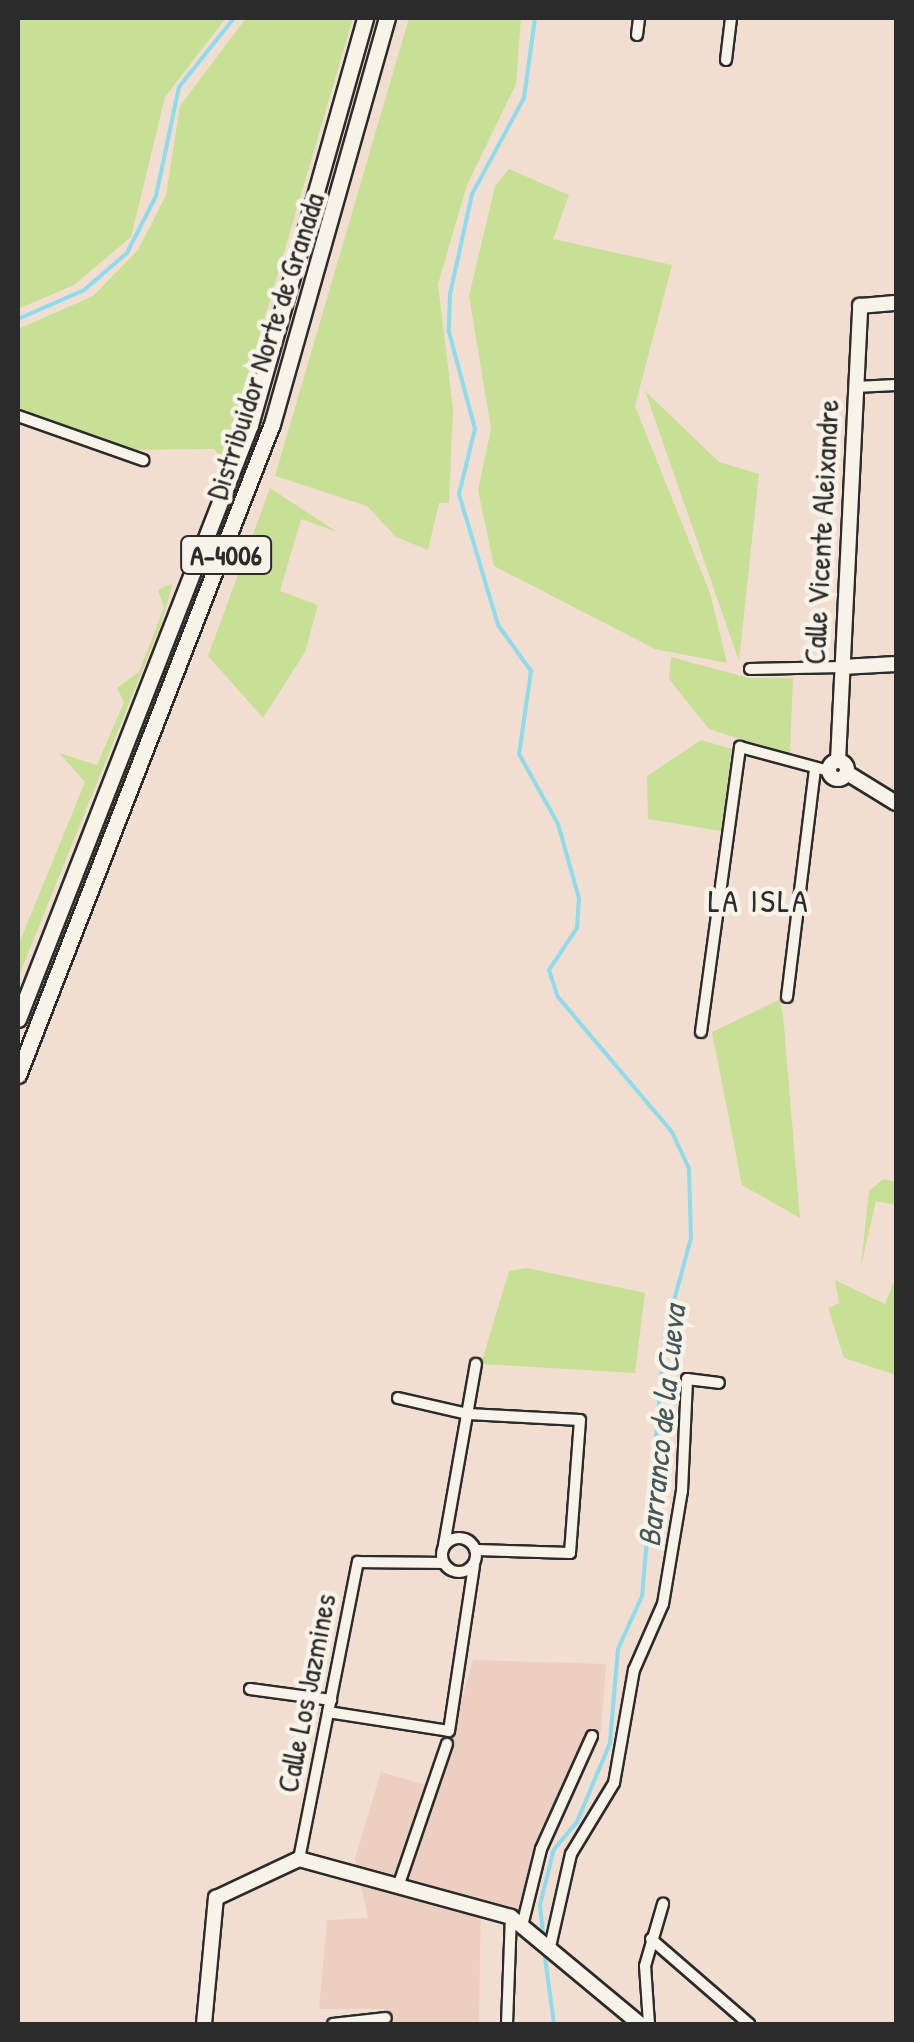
<!DOCTYPE html>
<html>
<head>
<meta charset="utf-8">
<style>
  body { margin:0 }
  #map { position:relative; width:914px; height:2042px; overflow:hidden; background:#f1ded1; font-family:"Patrick Hand",sans-serif }
  div>[style] { position:absolute }
  .built>* { inset:0; background:#edcfc1 }
  .green>* { inset:0; background:#c7e096 }
  .stream>* { height:4px; margin:-2px; padding:0 2px; transform-origin:2px; border-radius:2px; background:#8ddbec }
  .roads { filter:drop-shadow(2px 0 #2b2b2b) drop-shadow(-2px 0 #2b2b2b) drop-shadow(0 2px #2b2b2b) drop-shadow(0 -2px #2b2b2b) }
  .street>* { height:10px; margin:-5px; padding:0 5px; transform-origin:5px; border-radius:5px; background:#f7f3e8 }
  .street>.ring { margin:-5px; padding:0; box-sizing:content-box; background:none; border:10px solid #f7f3e8; border-radius:50% }
  .secondary>* { height:14px; margin:-7px; padding:0 7px; transform-origin:7px; border-radius:7px; background:#f7f3e8 }
  .secondary>.ring { margin:-7px; padding:0; box-sizing:content-box; background:none; border:14px solid #f7f3e8; border-radius:50% }
  .primary>* { height:15px; margin:-7.5px; padding:0 7.5px; transform-origin:7.5px; border-radius:7.5px; background:#f7f3e8 }
  span { translate:-50% -50%; white-space:nowrap; text-align:center; line-height:1.15; -webkit-text-stroke:9px #f7f3e8; paint-order:stroke }
  .shield-label span { padding:2px 8px; background:#f7f3e8; border:2px solid; border-radius:8px; -webkit-text-stroke-width:0 }
  .shield-label { font-size:28px; color:#2b2b2b; font-weight:700 }
  .street-label { font-size:30px; color:#2b2b2b }
  .neighbourhood-label { font-size:32px; color:#2b2b2b; letter-spacing:2.5px }
  .water-label { font-size:32px; color:#44575b; font-style:italic }
  .frame { position:absolute; inset:0; border:20px solid #2b2b2b; pointer-events:none }
</style>
</head>
<body>
<div id="map">
  <div class="built">
    <div style="clip-path:polygon(473px 1660px,606px 1664px,601px 1731px,539px 1858px,522px 1919px,481px 1901px,479px 2024px,385px 2024px,384px 2009px,319px 2009px,327px 1920px,368px 1918px,355px 1858px,381px 1772px,436px 1788px)"></div>
  </div>
  <div class="green">
    <div style="clip-path:polygon(18px 18px,226px 18px,165px 97px,131px 237px,74px 285px,18px 309px)"></div>
    <div style="clip-path:polygon(246px 18px,353px 18px,223px 460px,214px 449px,129px 450px,18px 409px,18px 329px,93px 296px,138px 250px,166px 195px,180px 106px)"></div>
    <div style="clip-path:polygon(409px 18px,521px 18px,516px 84px,467px 185px,438px 284px,453px 409px,449px 503px,439px 503px,428px 550px,396px 537px,367px 506px,275px 476px)"></div>
    <div style="clip-path:polygon(509px 169px,569px 195px,553px 239px,672px 265px,635px 406px,710px 593px,727px 663px,655px 649px,494px 566px,478px 490px,491px 429px,469px 296px,495px 186px)"></div>
    <div style="clip-path:polygon(645px 391px,719px 462px,759px 474px,739px 661px)"></div>
    <div style="clip-path:polygon(270px 488px,337px 532px,301px 519px,280px 591px,318px 605px,305px 652px,263px 718px,208px 656px)"></div>
    <div style="clip-path:polygon(173px 583px,160px 627px,18px 978px,18px 946px,85px 782px,59px 753px,97px 765px,124px 702px,117px 688px,139px 672px,164px 607px,158px 590px)"></div>
    <div style="clip-path:polygon(671px 657px,749px 678px,793px 678px,790px 755px,709px 729px,669px 679px)"></div>
    <div style="clip-path:polygon(701px 740px,732px 749px,721px 831px,648px 819px,647px 776px)"></div>
    <div style="clip-path:polygon(779px 1000px,783px 1014px,800px 1218px,742px 1185px,712px 1032px)"></div>
    <div style="clip-path:polygon(883px 1179px,896px 1182px,896px 1205px,876px 1201px,861px 1266px,869px 1191px)"></div>
    <div style="clip-path:polygon(527px 1268px,645px 1293px,635px 1373px,481px 1364px,509px 1271px)"></div>
    <div style="clip-path:polygon(896px 1276px,896px 1375px,844px 1358px,828px 1308px,839px 1303px,835px 1280px,885px 1304px)"></div>
  </div>
  <div class="stream">
    <div style="left:535px;top:18px;width:81px;rotate:97.8deg"></div>
    <div style="left:524px;top:98px;width:109px;rotate:118.4deg"></div>
    <div style="left:472px;top:194px;width:102px;rotate:102.4deg"></div>
    <div style="left:450px;top:294px;width:38px;rotate:92deg"></div>
    <div style="left:449px;top:332px;width:100px;rotate:75deg"></div>
    <div style="left:475px;top:429px;width:67px;rotate:103.8deg"></div>
    <div style="left:459px;top:494px;width:137px;rotate:73.4deg"></div>
    <div style="left:498px;top:625px;width:57px;rotate:54.3deg"></div>
    <div style="left:531px;top:671px;width:84px;rotate:98.2deg"></div>
    <div style="left:519px;top:754px;width:80px;rotate:60.9deg"></div>
    <div style="left:558px;top:824px;width:77px;rotate:74.2deg"></div>
    <div style="left:579px;top:898px;width:30px;rotate:94deg"></div>
    <div style="left:577px;top:928px;width:50px;rotate:123.7deg"></div>
    <div style="left:549px;top:970px;width:28px;rotate:72deg"></div>
    <div style="left:558px;top:997px;width:177px;rotate:49.8deg"></div>
    <div style="left:672px;top:1132px;width:40px;rotate:65deg"></div>
    <div style="left:689px;top:1168px;width:70px;rotate:88.4deg"></div>
    <div style="left:691px;top:1238px;width:99px;rotate:105.2deg"></div>
    <div style="left:665px;top:1334px;width:263px;rotate:95deg"></div>
    <div style="left:642px;top:1596px;width:58px;rotate:114.4deg"></div>
    <div style="left:618px;top:1649px;width:94px;rotate:94.9deg"></div>
    <div style="left:610px;top:1743px;width:86px;rotate:112.7deg"></div>
    <div style="left:577px;top:1822px;width:35px;rotate:130deg"></div>
    <div style="left:554px;top:1849px;width:58px;rotate:104deg"></div>
    <div style="left:540px;top:1905px;width:31px;rotate:84deg"></div>
    <div style="left:18px;top:319px;width:72px;rotate:-23.7deg"></div>
    <div style="left:84px;top:290px;width:57px;rotate:-40.7deg"></div>
    <div style="left:127px;top:253px;width:64px;rotate:-63deg"></div>
    <div style="left:156px;top:196px;width:111px;rotate:-78.1deg"></div>
    <div style="left:179px;top:87px;width:88px;rotate:-51.4deg"></div>
    <div style="left:544px;top:1950px;width:75px;rotate:82.3deg"></div>
  </div>
  <div class="roads">
    <div class="street">
      <div style="left:637px;top:35px;width:17px;rotate:-83deg"></div>
      <div style="left:726px;top:60px;width:42px;rotate:-83.2deg"></div>
      <div style="left:855px;top:387px;width:41px;rotate:-2.8deg"></div>
      <div style="left:18px;top:416px;width:133px;rotate:19.4deg"></div>
      <div style="left:750px;top:669px;width:92px;rotate:-1.2deg"></div>
      <div style="left:787px;top:997px;width:230px;rotate:-83deg"></div>
      <div style="left:701px;top:1032px;width:288px;rotate:-82.2deg"></div>
      <div style="left:740px;top:747px;width:92px;rotate:15.1deg"></div>
      <div style="left:398px;top:1398px;width:72px;rotate:12.9deg"></div>
      <div style="left:468px;top:1414px;width:112px;rotate:3.1deg"></div>
      <div style="left:580px;top:1420px;width:133px;rotate:94.3deg"></div>
      <div style="left:570px;top:1553px;width:93px;rotate:-178.2deg"></div>
      <div class="ring" style="left:442px;top:1538px;width:24px;height:24px"></div>
      <div style="left:444px;top:1545px;width:184px;rotate:-80deg"></div>
      <div style="left:250px;top:1689px;width:82px;rotate:7.7deg"></div>
      <div style="left:328px;top:1712px;width:122px;rotate:8.9deg"></div>
      <div style="left:449px;top:1731px;width:167px;rotate:-81.4deg"></div>
      <div style="left:299px;top:1859px;width:303px;rotate:-78.8deg"></div>
      <div style="left:358px;top:1562px;width:85px;rotate:0.7deg"></div>
      <div style="left:400px;top:1881px;width:145px;rotate:-71.1deg"></div>
      <div style="left:522px;top:1926px;width:79px;rotate:-76.1deg"></div>
      <div style="left:541px;top:1849px;width:124px;rotate:-65.7deg"></div>
      <div style="left:651px;top:1939px;width:130px;rotate:40.9deg"></div>
      <div style="left:550px;top:1947px;width:95px;rotate:-77.3deg"></div>
      <div style="left:571px;top:1854px;width:83px;rotate:-58.8deg"></div>
      <div style="left:614px;top:1783px;width:115px;rotate:-80deg"></div>
      <div style="left:634px;top:1670px;width:72px;rotate:-66.3deg"></div>
      <div style="left:663px;top:1604px;width:115px;rotate:-80.5deg"></div>
      <div style="left:682px;top:1491px;width:112px;rotate:-87.4deg"></div>
      <div style="left:687px;top:1379px;width:32px;rotate:7deg"></div>
      <div style="left:333px;top:2024px;width:53px;rotate:-6.5deg"></div>
      <div style="left:507px;top:2024px;width:107px;rotate:-87.9deg"></div>
      <div style="left:649px;top:2024px;width:58px;rotate:-93.9deg"></div>
      <div style="left:645px;top:1966px;width:65px;rotate:-73.8deg"></div>
    </div>
    <div class="secondary">
      <div style="left:842px;top:667px;width:54px;rotate:-3.2deg"></div>
      <div class="ring" style="left:829px;top:761px;width:4px;height:4px"></div>
      <div style="left:838px;top:761px;width:456px;rotate:-87.2deg"></div>
      <div style="left:860px;top:306px;width:36px;rotate:-5deg"></div>
      <div style="left:847px;top:773px;width:57px;rotate:31.5deg"></div>
      <div style="left:204px;top:2024px;width:127px;rotate:-84.6deg"></div>
      <div style="left:216px;top:1898px;width:92px;rotate:-25.2deg"></div>
      <div style="left:299px;top:1859px;width:220px;rotate:15.3deg"></div>
      <div style="left:511px;top:1917px;width:168px;rotate:39.7deg"></div>
    </div>
    <div class="primary">
      <div style="left:18px;top:1019px;width:638px;rotate:-68.67deg"></div>
      <div style="left:250px;top:425px;width:423px;rotate:-74.2deg"></div>
      <div style="left:18px;top:1075px;width:699px;rotate:-68.69deg"></div>
      <div style="left:272px;top:424px;width:422px;rotate:-74.2deg"></div>
    </div>
  </div>
  <div class="shield-label">
    <span style="left:226px;top:555px">A-4006</span>
  </div>
  <div class="street-label">
    <span style="left:265px;top:346px;rotate:-72deg">Distribuidor Norte de Granada</span>
    <span style="left:821px;top:532px;rotate:-87deg">Calle Vicente Aleixandre</span>
    <span style="left:306px;top:1693px;rotate:-79deg">Calle Los Jazmines</span>
  </div>
  <div class="neighbourhood-label">
    <span style="left:759px;top:901px">LA ISLA</span>
  </div>
  <div class="water-label">
    <span style="left:662px;top:1426px;rotate:-84deg">Barranco de la Cueva</span>
  </div>
  <div class="frame"></div>
</div>
</body>
</html>
